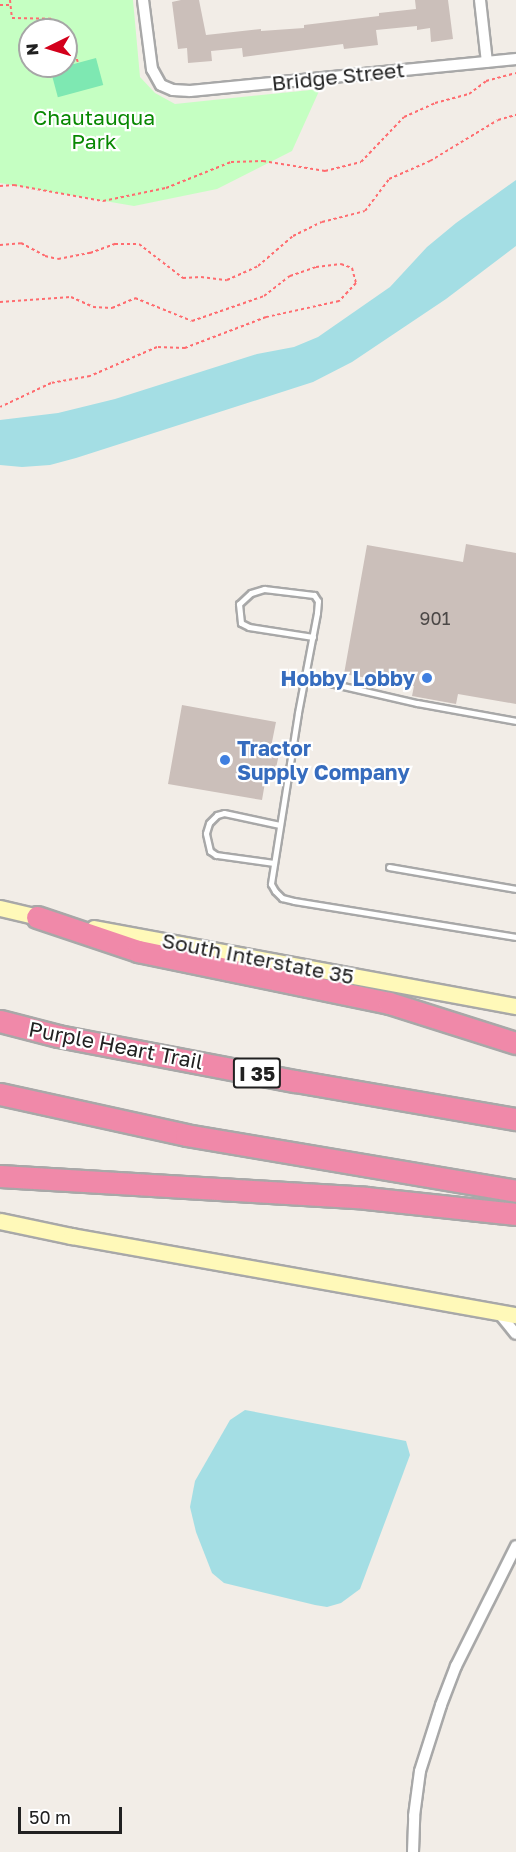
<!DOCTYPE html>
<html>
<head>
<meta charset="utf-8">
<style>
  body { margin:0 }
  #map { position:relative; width:516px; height:1852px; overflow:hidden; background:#f2ede7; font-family:"Golos Text",sans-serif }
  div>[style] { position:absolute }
  .park>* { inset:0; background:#c5ffc2 }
  .pitch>* { inset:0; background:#7ee8b2; transform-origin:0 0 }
  .water>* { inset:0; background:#a4dee4 }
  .building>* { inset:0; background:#cbbfba }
  .path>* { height:2px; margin-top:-1px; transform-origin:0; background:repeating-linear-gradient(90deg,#ff6c6f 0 3px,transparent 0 6px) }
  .roads { filter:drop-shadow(2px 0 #a8a8a8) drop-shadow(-2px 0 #a8a8a8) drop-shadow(0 2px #a8a8a8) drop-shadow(0 -2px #a8a8a8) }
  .lane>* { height:5px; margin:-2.5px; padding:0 2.5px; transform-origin:2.5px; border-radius:2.5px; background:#fff }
  .street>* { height:10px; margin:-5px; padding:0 5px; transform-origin:5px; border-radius:5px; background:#fff }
  .secondary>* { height:15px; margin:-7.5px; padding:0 7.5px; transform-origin:7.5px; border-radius:7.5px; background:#fff9b9 }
  .highway>* { height:21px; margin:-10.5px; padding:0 10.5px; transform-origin:10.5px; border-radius:10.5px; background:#f089a9 }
  .dots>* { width:16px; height:16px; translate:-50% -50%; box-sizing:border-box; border:3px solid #fff; border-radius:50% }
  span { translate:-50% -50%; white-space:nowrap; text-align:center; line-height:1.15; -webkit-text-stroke:4.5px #fff; paint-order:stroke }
  .number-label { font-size:18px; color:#4c4847 }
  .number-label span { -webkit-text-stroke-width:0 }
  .shield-label span { padding:2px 4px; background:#fff; border:2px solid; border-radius:4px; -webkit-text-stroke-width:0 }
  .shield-label { font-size:20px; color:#212121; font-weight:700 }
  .street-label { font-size:21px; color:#212121 }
  .park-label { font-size:21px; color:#088802 }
  .shop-label { font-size:21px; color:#366cbe; font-weight:700 }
  .right { translate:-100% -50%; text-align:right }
  .left { translate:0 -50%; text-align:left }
  .north { position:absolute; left:18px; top:18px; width:60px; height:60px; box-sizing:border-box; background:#fff; border:2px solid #a6a6a6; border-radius:50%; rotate:265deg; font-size:16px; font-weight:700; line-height:24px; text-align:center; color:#212121 }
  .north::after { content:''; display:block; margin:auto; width:21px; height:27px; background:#d3001b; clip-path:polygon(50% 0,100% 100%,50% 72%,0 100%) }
  .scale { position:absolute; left:18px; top:1807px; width:104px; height:27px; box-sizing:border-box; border:3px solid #212121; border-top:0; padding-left:8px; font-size:18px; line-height:21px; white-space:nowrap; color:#212121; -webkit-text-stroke:4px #fff; paint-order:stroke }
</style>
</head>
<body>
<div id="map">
  <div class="park">
    <div style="clip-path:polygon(evenodd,0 0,133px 0,140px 77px,155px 93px,175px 104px,320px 89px,292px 151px,217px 189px,134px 206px,0 183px,0 0,30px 30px,66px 30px,66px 66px,30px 66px,30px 30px)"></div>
  </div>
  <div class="pitch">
    <div style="left:96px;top:58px;width:28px;height:47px;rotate:75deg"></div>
  </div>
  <div class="water">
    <div style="clip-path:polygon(516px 180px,516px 246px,446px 299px,352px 362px,313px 382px,76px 458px,50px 465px,22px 467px,0 465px,0 420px,58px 413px,115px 399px,257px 354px,294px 347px,318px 337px,390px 287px,427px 247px,456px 223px)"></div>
    <div style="clip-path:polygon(245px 1410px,406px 1441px,410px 1455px,360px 1589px,341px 1603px,327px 1607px,315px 1605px,224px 1583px,212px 1573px,196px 1532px,190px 1507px,195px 1481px,230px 1420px)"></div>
  </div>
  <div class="building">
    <div style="clip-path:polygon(181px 0,199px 0,206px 35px,261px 29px,261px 31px,304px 28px,304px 25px,379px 16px,379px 13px,416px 9px,415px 0,448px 0,453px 39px,431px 42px,430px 28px,417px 30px,417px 26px,376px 30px,378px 45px,344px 49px,343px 44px,243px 57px,242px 48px,211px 51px,212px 61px,188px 63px,187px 48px,178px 49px,172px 2px)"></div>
    <div style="clip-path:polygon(466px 544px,516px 553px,516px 704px,458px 694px,456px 704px,412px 696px,414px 686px,344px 674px,367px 545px,463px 562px)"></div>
    <div style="clip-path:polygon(182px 705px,276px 722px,271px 747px,280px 749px,275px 773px,267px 771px,262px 800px,168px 784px)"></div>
  </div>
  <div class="path">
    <div style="left:10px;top:0;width:18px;rotate:84deg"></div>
    <div style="left:12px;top:18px;width:39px;rotate:1deg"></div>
    <div style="left:51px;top:19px;width:18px;rotate:38deg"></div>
    <div style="left:0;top:5px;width:11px"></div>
    <div style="left:66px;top:31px;width:33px;rotate:69deg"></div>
    <div style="left:0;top:186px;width:14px;rotate:-4deg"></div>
    <div style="left:14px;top:185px;width:90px;rotate:10.2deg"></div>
    <div style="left:103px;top:201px;width:64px;rotate:-11.7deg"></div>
    <div style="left:166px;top:188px;width:70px;rotate:-21.8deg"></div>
    <div style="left:231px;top:162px;width:32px;rotate:-2deg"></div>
    <div style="left:263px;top:161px;width:63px;rotate:9.2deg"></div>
    <div style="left:325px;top:171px;width:37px;rotate:-14deg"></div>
    <div style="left:361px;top:162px;width:62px;rotate:-46.3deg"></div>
    <div style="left:404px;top:117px;width:34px;rotate:-24deg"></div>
    <div style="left:435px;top:103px;width:35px;rotate:-15deg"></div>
    <div style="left:469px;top:94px;width:21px;rotate:-37deg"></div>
    <div style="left:486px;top:81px;width:31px;rotate:-15deg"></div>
    <div style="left:0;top:245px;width:21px;rotate:-5deg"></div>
    <div style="left:21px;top:243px;width:27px;rotate:28deg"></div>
    <div style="left:45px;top:256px;width:13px;rotate:13deg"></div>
    <div style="left:58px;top:259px;width:33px;rotate:-11deg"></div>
    <div style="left:90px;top:253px;width:27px;rotate:-20deg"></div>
    <div style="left:115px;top:244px;width:24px"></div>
    <div style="left:139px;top:244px;width:56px;rotate:37.7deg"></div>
    <div style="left:183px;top:278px;width:18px;rotate:-3deg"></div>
    <div style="left:201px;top:277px;width:26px;rotate:7deg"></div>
    <div style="left:227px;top:280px;width:34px;rotate:-24deg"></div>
    <div style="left:258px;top:266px;width:46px;rotate:-40.6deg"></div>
    <div style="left:293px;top:236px;width:32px;rotate:-26deg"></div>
    <div style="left:322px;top:222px;width:44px;rotate:-14.3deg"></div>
    <div style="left:365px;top:211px;width:40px;rotate:-53deg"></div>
    <div style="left:389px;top:179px;width:45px;rotate:-23.7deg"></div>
    <div style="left:430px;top:161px;width:79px;rotate:-31.1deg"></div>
    <div style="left:498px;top:120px;width:19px;rotate:-16deg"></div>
    <div style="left:0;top:302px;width:71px;rotate:-4deg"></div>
    <div style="left:71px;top:297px;width:24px;rotate:24deg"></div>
    <div style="left:93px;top:307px;width:19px;rotate:3deg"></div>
    <div style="left:112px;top:308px;width:25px;rotate:-23deg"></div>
    <div style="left:135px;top:298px;width:61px;rotate:22deg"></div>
    <div style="left:192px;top:321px;width:76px;rotate:-19.1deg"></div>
    <div style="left:264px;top:296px;width:33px;rotate:-38deg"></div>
    <div style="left:290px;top:276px;width:28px;rotate:-19deg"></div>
    <div style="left:316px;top:267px;width:25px;rotate:-7deg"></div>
    <div style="left:341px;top:264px;width:12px;rotate:20deg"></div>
    <div style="left:352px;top:268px;width:16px;rotate:75deg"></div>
    <div style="left:356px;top:283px;width:25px;rotate:133deg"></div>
    <div style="left:339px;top:301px;width:75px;rotate:167.6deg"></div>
    <div style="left:266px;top:317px;width:87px;rotate:159.1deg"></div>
    <div style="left:185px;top:348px;width:28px;rotate:-178deg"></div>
    <div style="left:157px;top:347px;width:73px;rotate:156.6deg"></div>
    <div style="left:90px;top:376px;width:40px;rotate:170deg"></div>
    <div style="left:51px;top:383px;width:56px;rotate:154.8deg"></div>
  </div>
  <div class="roads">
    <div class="lane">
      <div style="left:313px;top:637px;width:65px;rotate:-171.1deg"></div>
      <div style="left:249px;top:627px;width:9px;rotate:-153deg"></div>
      <div style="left:241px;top:623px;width:19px;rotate:-96deg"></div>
      <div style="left:239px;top:604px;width:16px;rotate:-43deg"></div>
      <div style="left:251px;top:593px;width:14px;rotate:-17deg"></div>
      <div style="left:264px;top:589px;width:50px;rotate:6.8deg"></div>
      <div style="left:314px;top:595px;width:7px;rotate:56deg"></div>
      <div style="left:318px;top:601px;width:12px;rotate:95deg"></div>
      <div style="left:317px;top:613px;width:102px;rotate:100.8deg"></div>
      <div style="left:298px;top:713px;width:173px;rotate:99deg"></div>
      <div style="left:271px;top:884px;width:8px;rotate:60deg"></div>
      <div style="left:275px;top:891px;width:10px;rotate:45deg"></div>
      <div style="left:282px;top:898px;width:12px;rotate:14deg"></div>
      <div style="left:294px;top:901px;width:225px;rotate:9.2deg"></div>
      <div style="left:304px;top:677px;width:116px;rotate:13deg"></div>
      <div style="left:417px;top:703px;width:101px;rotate:10.3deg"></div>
      <div style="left:274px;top:863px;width:59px;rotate:-172.1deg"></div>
      <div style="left:216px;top:855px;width:7px;rotate:-146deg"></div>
      <div style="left:210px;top:851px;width:18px;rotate:-103deg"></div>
      <div style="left:206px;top:833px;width:10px;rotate:-73deg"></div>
      <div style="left:209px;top:823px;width:11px;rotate:-45deg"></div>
      <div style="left:217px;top:815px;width:7px;rotate:-16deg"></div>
      <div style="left:224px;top:813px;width:57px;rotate:12.1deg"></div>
      <div style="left:389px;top:867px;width:129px;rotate:9.8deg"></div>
    </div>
    <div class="street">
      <div style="left:143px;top:0;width:70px;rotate:82.6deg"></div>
      <div style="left:152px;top:69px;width:18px;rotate:61deg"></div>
      <div style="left:161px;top:85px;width:13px;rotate:23deg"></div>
      <div style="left:173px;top:90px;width:17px;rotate:3deg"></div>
      <div style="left:190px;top:91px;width:328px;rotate:-5.6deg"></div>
      <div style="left:480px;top:0;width:62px;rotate:83.6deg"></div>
      <div style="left:498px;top:1312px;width:28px;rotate:51deg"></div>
      <div style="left:413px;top:1852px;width:36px;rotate:-88deg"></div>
      <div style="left:414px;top:1816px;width:45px;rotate:-82.4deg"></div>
      <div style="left:420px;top:1771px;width:69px;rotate:-72.3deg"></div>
      <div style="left:441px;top:1705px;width:42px;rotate:-69deg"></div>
      <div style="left:456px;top:1666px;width:134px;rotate:-63.4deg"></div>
    </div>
    <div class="secondary">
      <div style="left:0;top:908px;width:48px;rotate:13.2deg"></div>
      <div style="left:94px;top:928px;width:429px;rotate:10.5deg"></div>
      <div style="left:0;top:1221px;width:73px;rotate:11.9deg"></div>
      <div style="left:71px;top:1236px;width:452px;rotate:10.1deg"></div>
    </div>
    <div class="highway">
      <div style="left:37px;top:917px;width:107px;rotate:18.6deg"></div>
      <div style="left:138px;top:951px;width:256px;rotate:11.7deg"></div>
      <div style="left:389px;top:1003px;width:133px;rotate:17.5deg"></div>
      <div style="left:0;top:1021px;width:60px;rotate:14.5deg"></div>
      <div style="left:58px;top:1036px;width:241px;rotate:10.8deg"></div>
      <div style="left:295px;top:1081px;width:224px;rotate:9.8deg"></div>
      <div style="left:0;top:1094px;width:190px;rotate:12.4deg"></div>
      <div style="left:186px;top:1135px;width:335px;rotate:9.6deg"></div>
      <div style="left:0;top:1176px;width:367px;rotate:3.4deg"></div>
      <div style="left:366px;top:1198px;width:151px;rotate:6.1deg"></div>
    </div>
  </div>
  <div class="dots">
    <div style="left:427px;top:678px;background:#3f7fe0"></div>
    <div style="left:225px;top:760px;background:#3f7fe0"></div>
  </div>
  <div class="number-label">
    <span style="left:435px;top:618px">901</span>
  </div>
  <div class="shield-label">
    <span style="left:257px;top:1073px">I 35</span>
  </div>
  <div class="street-label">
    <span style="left:338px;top:76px;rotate:-6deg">Bridge Street</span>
    <span style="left:258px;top:958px;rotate:11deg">South Interstate 35</span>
    <span style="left:116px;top:1045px;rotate:11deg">Purple Heart Trail</span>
  </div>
  <div class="park-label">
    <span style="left:94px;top:129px">Chautauqua<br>Park</span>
  </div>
  <div class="shop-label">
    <span class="right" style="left:415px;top:678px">Hobby Lobby</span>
    <span class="left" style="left:237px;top:760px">Tractor<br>Supply Company</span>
  </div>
  <div class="north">N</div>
  <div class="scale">50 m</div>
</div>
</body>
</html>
